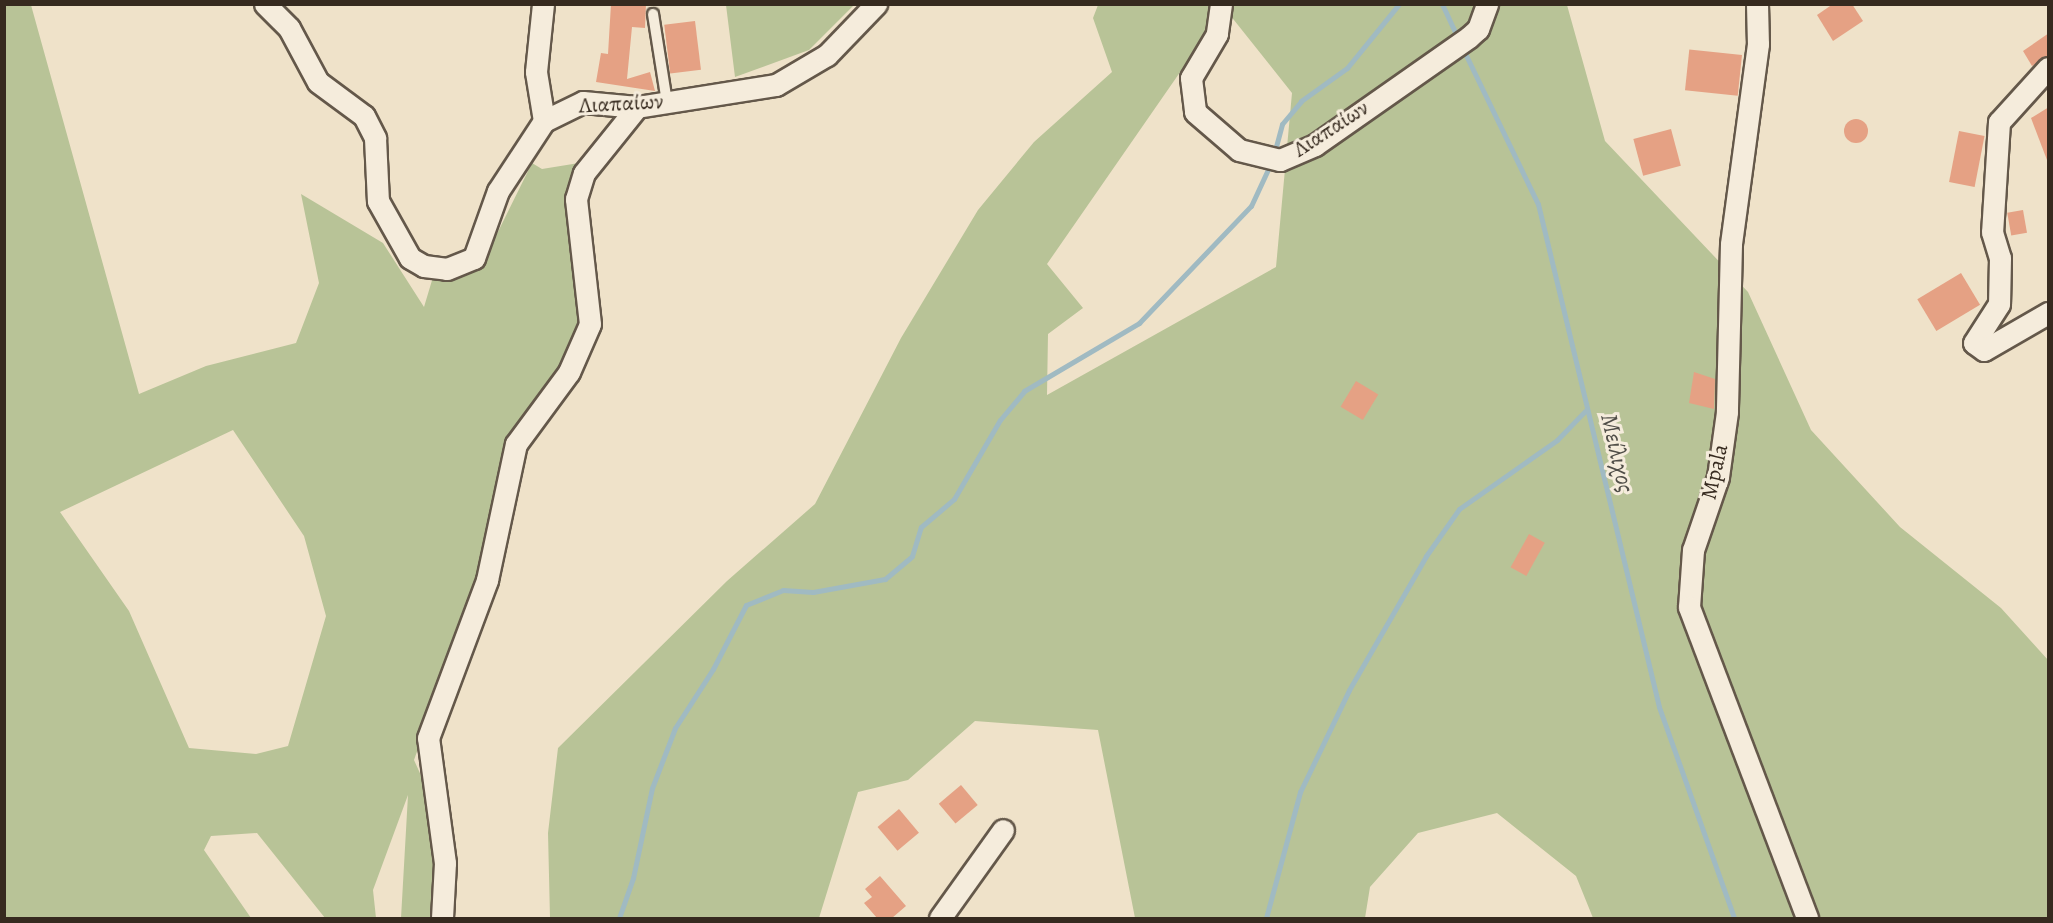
<!DOCTYPE html>
<html>
<head>
<meta charset="utf-8">
<style>
  body { margin:0 }
  #map { position:relative; width:2053px; height:923px; overflow:hidden; background:#efe2c9; font-family:Alegreya,serif }
  div>[style] { position:absolute }
  .green>* { inset:0; background:#b8c397 }
  .stream>* { height:5px; margin:-2.5px; padding:0 2.5px; transform-origin:2.5px; border-radius:2.5px; background:#a0bac2 }
  .building>* { inset:0; background:#e5a184; transform-origin:0 0 }
  .round { border-radius:50% }
  .roads { filter:drop-shadow(2px 0 #64584a) drop-shadow(-2px 0 #64584a) drop-shadow(0 2px #64584a) drop-shadow(0 -2px #64584a) }
  .service>* { height:10px; margin:-5px; padding:0 5px; transform-origin:5px; border-radius:5px; background:#f5ecdc }
  .minor>* { height:21px; margin:-10.5px; padding:0 10.5px; transform-origin:10.5px; border-radius:10.5px; background:#f5ecdc }
  span { translate:-50% -50%; white-space:nowrap; text-align:center; line-height:1.15; -webkit-text-stroke:6px #f5ecdc; paint-order:stroke }
  .street-label { font-size:22px; color:#362a1f }
  .water-label { font-size:24px; color:#504e48; font-style:italic }
  .frame { position:absolute; inset:0; border:6px solid #362a1f; pointer-events:none }
</style>
</head>
<body>
<div id="map">
  <div class="green">
    <div style="clip-path:polygon(evenodd,5px 5px,31px 5px,139px 394px,206px 366px,296px 343px,319px 283px,301px 194px,383px 243px,424px 307px,433px 277px,449px 282px,484px 260px,532px 163px,542px 169px,579px 163px,582px 324px,563px 361px,508px 435px,479px 578px,414px 760px,455px 851px,453px 918px,401px 918px,408px 795px,373px 890px,376px 918px,325px 918px,257px 833px,211px 836px,204px 850px,251px 918px,5px 918px,5px 5px,233px 430px,304px 536px,326px 616px,288px 746px,256px 754px,189px 748px,129px 611px,60px 512px,233px 430px)"></div>
    <div style="clip-path:polygon(726px 5px,726px 4px,854px 5px,809px 50px,735px 77px)"></div>
    <div style="clip-path:polygon(1098px 5px,1215px 5px,1210px 29px,1047px 264px,1083px 308px,1048px 334px,1047px 395px,1276px 267px,1292px 93px,1222px 5px,1567px 5px,1605px 141px,1748px 292px,1811px 430px,1900px 527px,2001px 608px,2048px 660px,2048px 918px,1593px 918px,1576px 876px,1497px 813px,1418px 833px,1370px 887px,1365px 918px,1135px 918px,1098px 730px,975px 721px,908px 780px,858px 792px,819px 918px,550px 918px,548px 833px,558px 748px,727px 581px,815px 504px,901px 338px,978px 210px,1034px 142px,1112px 72px,1093px 18px)"></div>
  </div>
  <div class="stream">
    <div style="left:1442px;top:4px;width:38px;rotate:65deg"></div>
    <div style="left:1462px;top:47px;width:174px;rotate:64.2deg"></div>
    <div style="left:1538px;top:204px;width:517px;rotate:76.47deg"></div>
    <div style="left:1659px;top:707px;width:224px;rotate:70.4deg"></div>
    <div style="left:1274px;top:154px;width:31px;rotate:-75deg"></div>
    <div style="left:1282px;top:124px;width:30px;rotate:-50deg"></div>
    <div style="left:1301px;top:101px;width:57px;rotate:-35.7deg"></div>
    <div style="left:1347px;top:68px;width:82px;rotate:-50.9deg"></div>
    <div style="left:619px;top:918px;width:42px;rotate:-70.7deg"></div>
    <div style="left:633px;top:878px;width:92px;rotate:-78.1deg"></div>
    <div style="left:652px;top:788px;width:64px;rotate:-69deg"></div>
    <div style="left:675px;top:728px;width:70px;rotate:-57.2deg"></div>
    <div style="left:713px;top:669px;width:72px;rotate:-62.7deg"></div>
    <div style="left:746px;top:605px;width:40px;rotate:-22deg"></div>
    <div style="left:783px;top:590px;width:30px;rotate:4deg"></div>
    <div style="left:813px;top:592px;width:73px;rotate:-10.2deg"></div>
    <div style="left:885px;top:579px;width:35px;rotate:-40deg"></div>
    <div style="left:912px;top:556px;width:30px;rotate:-73deg"></div>
    <div style="left:921px;top:527px;width:43px;rotate:-40.3deg"></div>
    <div style="left:954px;top:499px;width:91px;rotate:-59.8deg"></div>
    <div style="left:1000px;top:420px;width:38px;rotate:-50deg"></div>
    <div style="left:1024px;top:391px;width:134px;rotate:-30.6deg"></div>
    <div style="left:1139px;top:323px;width:162px;rotate:-46.3deg"></div>
    <div style="left:1251px;top:206px;width:47px;rotate:-65.1deg"></div>
    <div style="left:1266px;top:918px;width:131px;rotate:-74.9deg"></div>
    <div style="left:1300px;top:792px;width:113px;rotate:-64.3deg"></div>
    <div style="left:1349px;top:690px;width:155px;rotate:-60.1deg"></div>
    <div style="left:1426px;top:556px;width:57px;rotate:-54.9deg"></div>
    <div style="left:1459px;top:509px;width:120px;rotate:-35.1deg"></div>
    <div style="left:1557px;top:440px;width:43px;rotate:-45.9deg"></div>
  </div>
  <div class="building">
    <div style="clip-path:polygon(611px 4px,646px 4px,645px 28px,632px 27px,627px 79px,650px 72px,655px 91px,596px 82px,601px 53px,608px 54px)"></div>
    <div style="clip-path:polygon(1833px 4px,1852px 4px,1863px 21px,1833px 41px,1817px 15px)"></div>
    <div style="left:695px;top:21px;width:49px;height:31px;rotate:83deg"></div>
    <div style="clip-path:polygon(2049px 33px,2049px 56px,2032px 66px,2023px 51px)"></div>
    <div style="left:1742px;top:55px;width:41px;height:53px;rotate:96deg"></div>
    <div style="clip-path:polygon(2049px 107px,2049px 160px,2047px 160px,2031px 118px)"></div>
    <div class="round" style="left:1844px;top:119px;width:24px;height:24px"></div>
    <div style="left:1671px;top:129px;width:38px;height:39px;rotate:75deg"></div>
    <div style="left:1959px;top:131px;width:26px;height:52px;rotate:11deg"></div>
    <div style="left:2023px;top:210px;width:23px;height:16px;rotate:80deg"></div>
    <div style="left:1961px;top:273px;width:37px;height:51px;rotate:59deg"></div>
    <div style="clip-path:polygon(1694px 372px,1715px 379px,1714px 409px,1689px 403px)"></div>
    <div style="left:1356px;top:381px;width:26px;height:30px;rotate:31deg"></div>
    <div style="left:1529px;top:534px;width:18px;height:38px;rotate:29deg"></div>
    <div style="left:961px;top:785px;width:26px;height:29px;rotate:50deg"></div>
    <div style="left:899px;top:809px;width:31px;height:28px;rotate:50deg"></div>
    <div style="clip-path:polygon(880px 876px,906px 906px,892px 918px,877px 918px,864px 903px,872px 897px,865px 889px)"></div>
  </div>
  <div class="roads">
    <div class="service">
      <div style="left:653px;top:14px;width:89px;rotate:81deg"></div>
    </div>
    <div class="minor">
      <div style="left:265px;top:4px;width:34px;rotate:45deg"></div>
      <div style="left:289px;top:28px;width:61px;rotate:61.8deg"></div>
      <div style="left:318px;top:82px;width:57px;rotate:36.5deg"></div>
      <div style="left:364px;top:116px;width:25px;rotate:63deg"></div>
      <div style="left:375px;top:138px;width:63px;rotate:87.3deg"></div>
      <div style="left:378px;top:201px;width:65px;rotate:60.7deg"></div>
      <div style="left:410px;top:258px;width:16px;rotate:30deg"></div>
      <div style="left:424px;top:266px;width:23px;rotate:7deg"></div>
      <div style="left:447px;top:269px;width:29px;rotate:-22deg"></div>
      <div style="left:474px;top:258px;width:71px;rotate:-70.3deg"></div>
      <div style="left:498px;top:191px;width:84px;rotate:-56.7deg"></div>
      <div style="left:544px;top:121px;width:43px;rotate:-26deg"></div>
      <div style="left:583px;top:102px;width:54px;rotate:5.3deg"></div>
      <div style="left:637px;top:107px;width:141px;rotate:-9deg"></div>
      <div style="left:776px;top:85px;width:59px;rotate:-30.5deg"></div>
      <div style="left:827px;top:55px;width:71px;rotate:-46.1deg"></div>
      <div style="left:543px;top:4px;width:68px;rotate:95.9deg"></div>
      <div style="left:536px;top:72px;width:50px;rotate:80.7deg"></div>
      <div style="left:1221px;top:4px;width:30px;rotate:98deg"></div>
      <div style="left:1217px;top:34px;width:51px;rotate:120.6deg"></div>
      <div style="left:1191px;top:78px;width:34px;rotate:83deg"></div>
      <div style="left:1195px;top:112px;width:58px;rotate:40.8deg"></div>
      <div style="left:1239px;top:150px;width:42px;rotate:13.7deg"></div>
      <div style="left:1280px;top:160px;width:38px;rotate:-23deg"></div>
      <div style="left:1315px;top:145px;width:188px;rotate:-35deg"></div>
      <div style="left:1469px;top:37px;width:12px;rotate:-42deg"></div>
      <div style="left:1478px;top:29px;width:27px;rotate:-70deg"></div>
      <div style="left:1757px;top:4px;width:40px;rotate:88.6deg"></div>
      <div style="left:1758px;top:44px;width:202px;rotate:97.7deg"></div>
      <div style="left:1731px;top:244px;width:168px;rotate:91.4deg"></div>
      <div style="left:1727px;top:412px;width:66px;rotate:97.9deg"></div>
      <div style="left:1718px;top:477px;width:77px;rotate:108.9deg"></div>
      <div style="left:1693px;top:550px;width:57px;rotate:94deg"></div>
      <div style="left:1689px;top:607px;width:333px;rotate:69.2deg"></div>
      <div style="left:2048px;top:68px;width:73px;rotate:132.2deg"></div>
      <div style="left:1999px;top:122px;width:110px;rotate:93.6deg"></div>
      <div style="left:1992px;top:232px;width:27px;rotate:73deg"></div>
      <div style="left:2000px;top:258px;width:46px;rotate:91.2deg"></div>
      <div style="left:1999px;top:304px;width:46px;rotate:122.7deg"></div>
      <div style="left:1974px;top:343px;width:12px;rotate:35deg"></div>
      <div style="left:1984px;top:350px;width:74px;rotate:-30deg"></div>
      <div style="left:442px;top:918px;width:55px;rotate:-86.9deg"></div>
      <div style="left:445px;top:863px;width:126px;rotate:-97.7deg"></div>
      <div style="left:428px;top:738px;width:169px;rotate:-69.5deg"></div>
      <div style="left:487px;top:580px;width:139px;rotate:-78deg"></div>
      <div style="left:516px;top:444px;width:89px;rotate:-53.6deg"></div>
      <div style="left:569px;top:372px;width:52px;rotate:-66.4deg"></div>
      <div style="left:590px;top:324px;width:126px;rotate:-96.4deg"></div>
      <div style="left:576px;top:199px;width:27px;rotate:-73deg"></div>
      <div style="left:584px;top:173px;width:85px;rotate:-51.2deg"></div>
      <div style="left:940px;top:918px;width:108px;rotate:-54.4deg"></div>
    </div>
  </div>
  <div class="street-label">
    <span style="left:621px;top:104px;rotate:-3deg">Λιαπαίων</span>
    <span style="left:1331px;top:129px;rotate:-33deg">Λιαπαίων</span>
    <span style="left:1715px;top:472px;rotate:-77deg">Mpala</span>
  </div>
  <div class="water-label">
    <span style="left:1617px;top:453px;rotate:77deg">Μείλιχος</span>
  </div>
  <div class="frame"></div>
</div>
</body>
</html>
